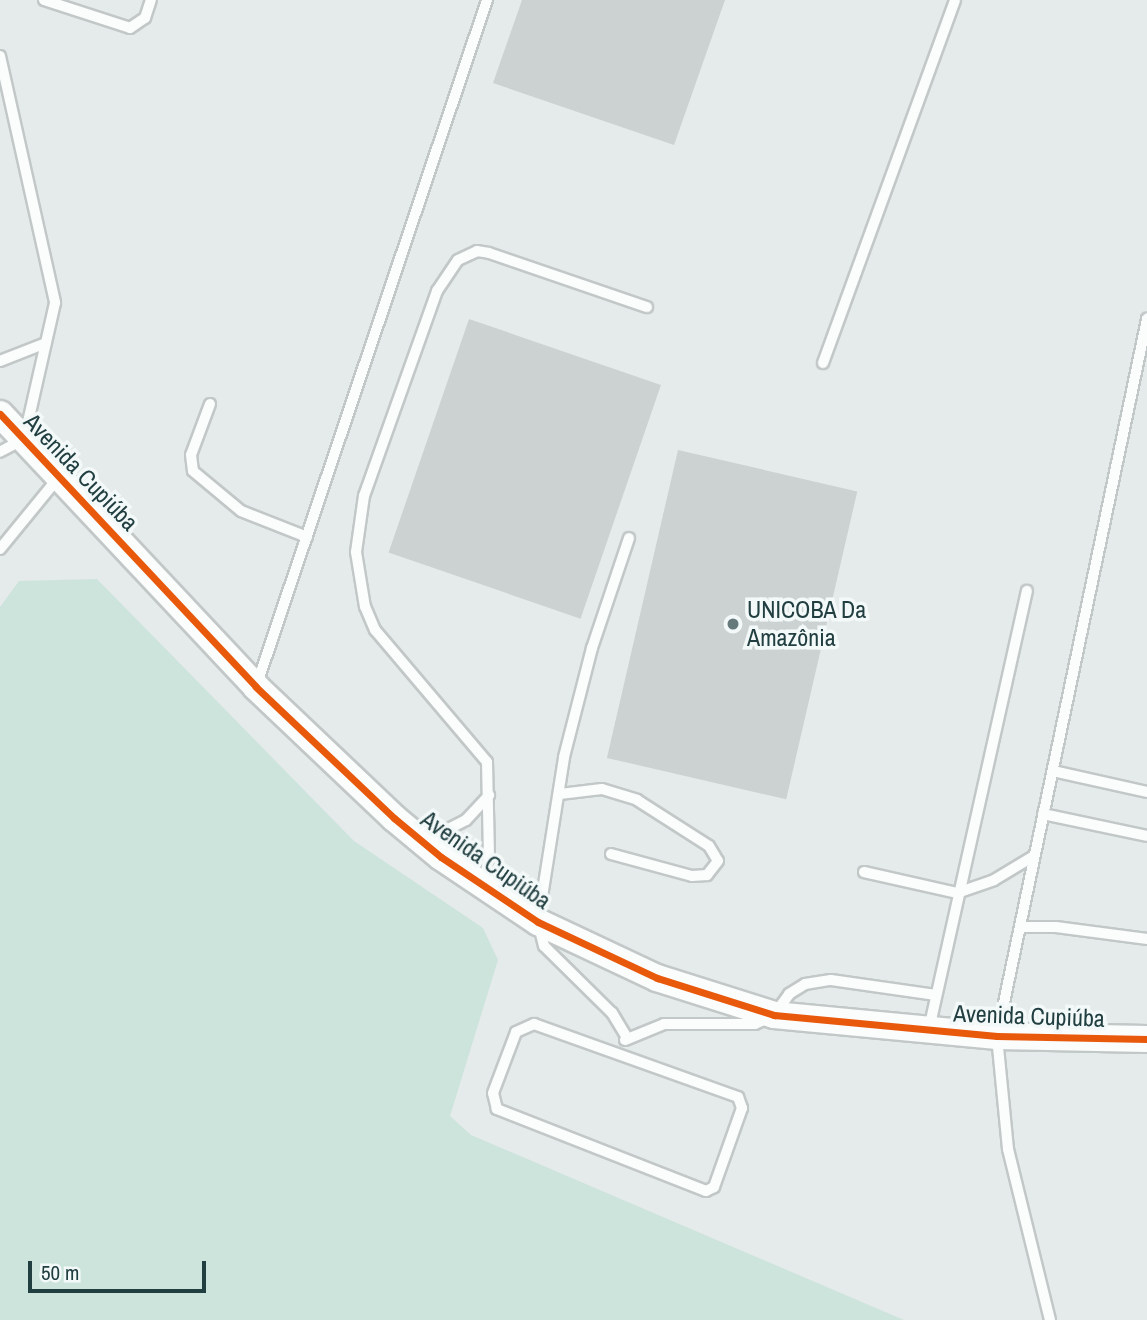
<!DOCTYPE html>
<html>
<head>
<meta charset="utf-8">
<style>
  body { margin:0 }
  #map { position:relative; width:1147px; height:1320px; overflow:hidden; background:#e5eaea; font-family:"Archivo Narrow",sans-serif }
  div>[style] { position:absolute }
  .green>* { inset:0; background:#cde4dc }
  .building>* { inset:0; background:#ccd1d1; transform-origin:0 0 }
  .roads { filter:drop-shadow(2px 0 #c2c7c7) drop-shadow(-2px 0 #c2c7c7) drop-shadow(0 2px #c2c7c7) drop-shadow(0 -2px #c2c7c7) }
  .service>* { height:10px; margin:-5px; padding:0 5px; transform-origin:5px; border-radius:5px; background:#fbfcfc }
  .tertiary>* { height:26px; margin:-13px; padding:0 13px; transform-origin:13px; border-radius:13px; background:#fbfcfc }
  .cycleway>* { height:7px; margin:-3.5px; padding:0 3.5px; transform-origin:3.5px; border-radius:3.5px; background:#e8590c }
  .dots>* { width:19px; height:19px; translate:-50% -50%; box-sizing:border-box; border:4px solid #f3f9f8; border-radius:50% }
  span { translate:-50% -50%; white-space:nowrap; text-align:center; line-height:1.15; -webkit-text-stroke:7px #f3f9f8; paint-order:stroke }
  .street-label { font-size:24px; color:#213e40 }
  .poi-label { font-size:24px; color:#213e40 }
  .left { translate:0 -50%; text-align:left }
  .scale { position:absolute; left:28px; top:1261px; width:178px; height:32px; box-sizing:border-box; border:4px solid #213e40; border-top:0; padding-left:9px; font-size:21px; line-height:24px; white-space:nowrap; color:#213e40; -webkit-text-stroke:5px #f3f9f8; paint-order:stroke }
</style>
</head>
<body>
<div id="map">
  <div class="green">
    <div style="clip-path:polygon(97px 579px,354px 841px,483px 928px,498px 960px,450px 1116px,471px 1135px,904px 1320px,0 1320px,0 607px,19px 581px)"></div>
  </div>
  <div class="building">
    <div style="clip-path:polygon(522px 0,725px 0,674px 145px,493px 83px)"></div>
    <div style="left:469px;top:319px;width:203px;height:247px;rotate:19deg"></div>
    <div style="left:678px;top:450px;width:184px;height:316px;rotate:13deg"></div>
  </div>
  <div class="roads">
    <div class="service">
      <div style="left:44px;top:0;width:90px;rotate:18deg"></div>
      <div style="left:130px;top:28px;width:18px;rotate:-34deg"></div>
      <div style="left:145px;top:18px;width:19px;rotate:-72deg"></div>
      <div style="left:0;top:56px;width:253px;rotate:77.4deg"></div>
      <div style="left:55px;top:303px;width:139px;rotate:102.8deg"></div>
      <div style="left:24px;top:439px;width:27px;rotate:152deg"></div>
      <div style="left:0;top:361px;width:49px;rotate:-21.4deg"></div>
      <div style="left:823px;top:363px;width:386px;rotate:-70deg"></div>
      <div style="left:210px;top:404px;width:54px;rotate:110.4deg"></div>
      <div style="left:191px;top:455px;width:16px;rotate:83deg"></div>
      <div style="left:193px;top:471px;width:62px;rotate:39.8deg"></div>
      <div style="left:241px;top:511px;width:71px;rotate:21.5deg"></div>
      <div style="left:0;top:549px;width:93px;rotate:-50.7deg"></div>
      <div style="left:257px;top:684px;width:722px;rotate:-71.41deg"></div>
      <div style="left:1053px;top:771px;width:96px;rotate:12.6deg"></div>
      <div style="left:560px;top:794px;width:42px;rotate:-6.8deg"></div>
      <div style="left:602px;top:789px;width:37px;rotate:17deg"></div>
      <div style="left:637px;top:800px;width:85px;rotate:32.6deg"></div>
      <div style="left:709px;top:846px;width:17px;rotate:59deg"></div>
      <div style="left:718px;top:861px;width:18px;rotate:128deg"></div>
      <div style="left:707px;top:875px;width:15px;rotate:176deg"></div>
      <div style="left:692px;top:876px;width:84px;rotate:-164.8deg"></div>
      <div style="left:1043px;top:814px;width:106px;rotate:11.9deg"></div>
      <div style="left:425px;top:841px;width:46px;rotate:-27.1deg"></div>
      <div style="left:466px;top:820px;width:34px;rotate:-47deg"></div>
      <div style="left:864px;top:872px;width:95px;rotate:12.7deg"></div>
      <div style="left:957px;top:893px;width:39px;rotate:-19deg"></div>
      <div style="left:994px;top:880px;width:47px;rotate:-31deg"></div>
      <div style="left:483px;top:884px;width:28px;rotate:-77deg"></div>
      <div style="left:489px;top:857px;width:95px;rotate:-91.2deg"></div>
      <div style="left:487px;top:762px;width:173px;rotate:-130.3deg"></div>
      <div style="left:375px;top:630px;width:25px;rotate:-113deg"></div>
      <div style="left:365px;top:607px;width:56px;rotate:-99.3deg"></div>
      <div style="left:356px;top:552px;width:57px;rotate:-81.9deg"></div>
      <div style="left:364px;top:496px;width:218px;rotate:-70.4deg"></div>
      <div style="left:437px;top:291px;width:37px;rotate:-56deg"></div>
      <div style="left:458px;top:260px;width:21px;rotate:-25deg"></div>
      <div style="left:477px;top:251px;width:12px;rotate:9deg"></div>
      <div style="left:489px;top:253px;width:167px;rotate:18.9deg"></div>
      <div style="left:1020px;top:927px;width:36px"></div>
      <div style="left:1056px;top:927px;width:92px;rotate:7.5deg"></div>
      <div style="left:534px;top:1024px;width:217px;rotate:19.7deg"></div>
      <div style="left:738px;top:1097px;width:12px;rotate:70deg"></div>
      <div style="left:742px;top:1108px;width:84px;rotate:109.5deg"></div>
      <div style="left:714px;top:1187px;width:9px;rotate:153deg"></div>
      <div style="left:706px;top:1191px;width:225px;rotate:-158.6deg"></div>
      <div style="left:497px;top:1109px;width:16px;rotate:-104deg"></div>
      <div style="left:493px;top:1093px;width:65px;rotate:-69.3deg"></div>
      <div style="left:516px;top:1032px;width:20px;rotate:-24deg"></div>
      <div style="left:929px;top:1029px;width:449px;rotate:-77.4deg"></div>
      <div style="left:626px;top:1036px;width:27px;rotate:-121deg"></div>
      <div style="left:612px;top:1013px;width:95px;rotate:-135.4deg"></div>
      <div style="left:544px;top:946px;width:25px;rotate:-104deg"></div>
      <div style="left:538px;top:922px;width:167px;rotate:-81deg"></div>
      <div style="left:564px;top:757px;width:113px;rotate:-75.6deg"></div>
      <div style="left:592px;top:648px;width:116px;rotate:-71.4deg"></div>
      <div style="left:625px;top:1040px;width:42px;rotate:-22.3deg"></div>
      <div style="left:664px;top:1024px;width:91px"></div>
      <div style="left:755px;top:1024px;width:21px;rotate:-25deg"></div>
      <div style="left:774px;top:1015px;width:26px;rotate:-54deg"></div>
      <div style="left:789px;top:994px;width:19px;rotate:-32deg"></div>
      <div style="left:805px;top:984px;width:26px;rotate:-9deg"></div>
      <div style="left:831px;top:980px;width:106px;rotate:8.1deg"></div>
      <div style="left:1050px;top:1320px;width:176px;rotate:-103.8deg"></div>
      <div style="left:1008px;top:1149px;width:114px;rotate:-95.6deg"></div>
      <div style="left:997px;top:1036px;width:733px;rotate:-78.18deg"></div>
    </div>
    <div class="tertiary">
      <div style="left:0;top:414px;width:374px;rotate:46.8deg"></div>
      <div style="left:256px;top:687px;width:190px;rotate:43.5deg"></div>
      <div style="left:394px;top:818px;width:61px;rotate:39.7deg"></div>
      <div style="left:441px;top:857px;width:117px;rotate:33.8deg"></div>
      <div style="left:538px;top:922px;width:132px;rotate:25.2deg"></div>
      <div style="left:657px;top:978px;width:123px;rotate:17.5deg"></div>
      <div style="left:774px;top:1015px;width:224px;rotate:5.4deg"></div>
      <div style="left:997px;top:1036px;width:150px;rotate:1.1deg"></div>
    </div>
  </div>
  <div class="cycleway">
    <div style="left:0;top:414px;width:374px;rotate:46.8deg"></div>
    <div style="left:256px;top:687px;width:190px;rotate:43.5deg"></div>
    <div style="left:394px;top:818px;width:61px;rotate:39.7deg"></div>
    <div style="left:441px;top:857px;width:117px;rotate:33.8deg"></div>
    <div style="left:538px;top:922px;width:132px;rotate:25.2deg"></div>
    <div style="left:657px;top:978px;width:123px;rotate:17.5deg"></div>
    <div style="left:774px;top:1015px;width:224px;rotate:5.4deg"></div>
    <div style="left:997px;top:1036px;width:150px;rotate:1.1deg"></div>
  </div>
  <div class="dots">
    <div style="left:733px;top:624px;background:#667a7c"></div>
  </div>
  <div class="street-label">
    <span style="left:81px;top:472px;rotate:46deg">Avenida Cupiúba</span>
    <span style="left:486px;top:860px;rotate:35deg">Avenida Cupiúba</span>
    <span style="left:1029px;top:1016px;rotate:2deg">Avenida Cupiúba</span>
  </div>
  <div class="poi-label">
    <span class="left" style="left:747px;top:624px">UNICOBA Da<br>Amazônia</span>
  </div>
  <div class="scale">50 m</div>
</div>
</body>
</html>
